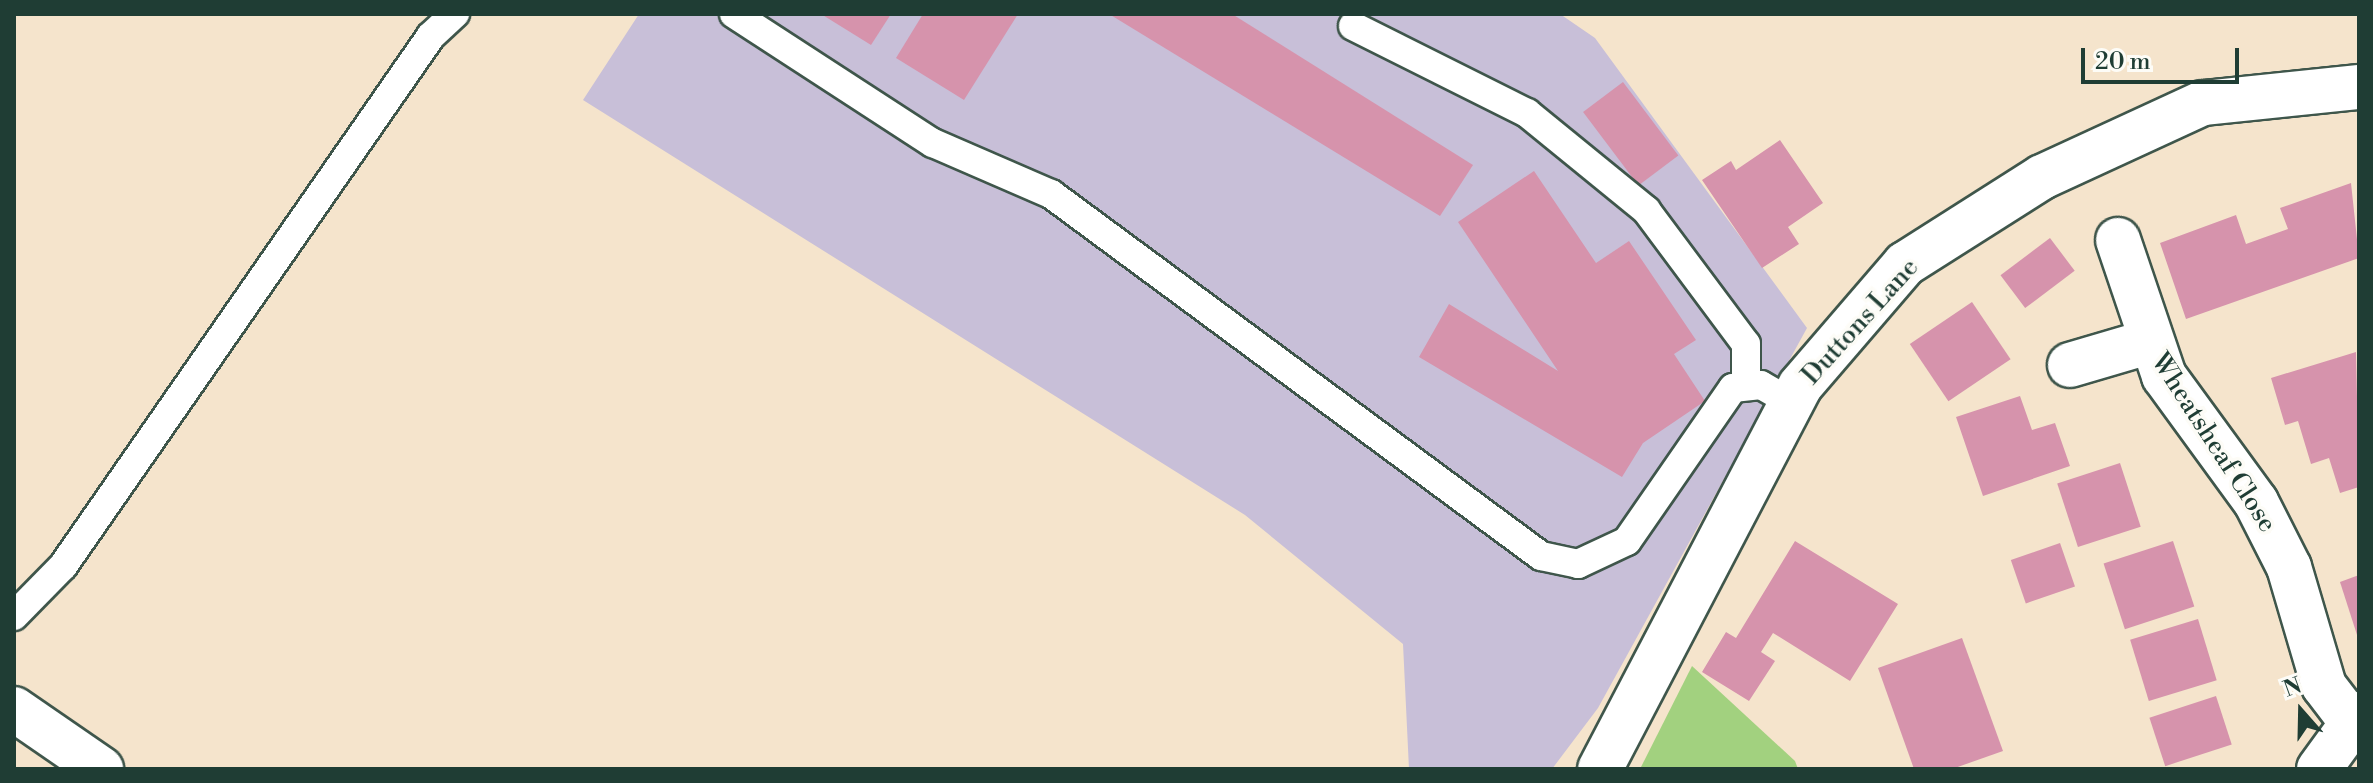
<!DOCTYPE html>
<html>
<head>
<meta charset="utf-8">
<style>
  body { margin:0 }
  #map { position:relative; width:2373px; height:783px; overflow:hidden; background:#f5e4cc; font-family:"Libre Bodoni",serif }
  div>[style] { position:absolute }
  .industrial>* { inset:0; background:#c8bfd8 }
  .green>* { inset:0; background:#a2d17f }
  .building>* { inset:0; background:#d693ac; transform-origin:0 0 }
  .roads { filter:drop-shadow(2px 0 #3f564b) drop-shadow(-2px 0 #3f564b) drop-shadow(0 2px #3f564b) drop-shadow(0 -2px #3f564b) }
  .lane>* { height:28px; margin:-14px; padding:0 14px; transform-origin:14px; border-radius:14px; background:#fff }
  .street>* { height:44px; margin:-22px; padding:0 22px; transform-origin:22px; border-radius:22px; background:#fff }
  span { translate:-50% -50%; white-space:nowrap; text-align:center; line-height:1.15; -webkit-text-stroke:7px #fdfcf7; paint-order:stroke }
  .street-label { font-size:26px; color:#1f3d34 }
  .frame { position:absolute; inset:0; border:16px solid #1f3d34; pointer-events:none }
  .north { position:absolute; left:2261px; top:671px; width:80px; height:80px; -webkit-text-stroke:6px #fdfcf7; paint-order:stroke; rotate:340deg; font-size:22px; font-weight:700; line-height:32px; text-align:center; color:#1f3d34 }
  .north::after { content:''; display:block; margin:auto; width:28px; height:36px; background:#1f3d34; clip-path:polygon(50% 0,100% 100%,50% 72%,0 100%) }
  .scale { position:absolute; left:2081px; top:48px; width:158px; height:36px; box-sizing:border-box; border:4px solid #1f3d34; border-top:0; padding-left:10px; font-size:24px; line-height:28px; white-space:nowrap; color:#1f3d34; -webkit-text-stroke:6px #fdfcf7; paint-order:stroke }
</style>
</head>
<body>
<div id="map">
  <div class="industrial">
    <div style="clip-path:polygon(639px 14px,1560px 14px,1595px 38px,1807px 328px,1598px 708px,1552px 769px,1409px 769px,1403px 644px,1245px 515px,583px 100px)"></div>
  </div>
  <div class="green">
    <div style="clip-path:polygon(1692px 666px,1795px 761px,1798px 769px,1640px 769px)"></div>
  </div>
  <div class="building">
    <div style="clip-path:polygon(821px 14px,891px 14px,871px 45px)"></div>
    <div style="clip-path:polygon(923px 14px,1018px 14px,964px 100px,896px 58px)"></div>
    <div style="clip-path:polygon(1109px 14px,1232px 14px,1473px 165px,1440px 216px)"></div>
    <div style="left:1623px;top:82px;width:92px;height:50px;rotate:53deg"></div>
    <div style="clip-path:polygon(1780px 140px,1823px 203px,1788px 227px,1799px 244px,1762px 268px,1702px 180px,1731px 161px,1736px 170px)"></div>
    <div style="clip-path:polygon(1534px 171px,1596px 263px,1629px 241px,1696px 340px,1674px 354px,1705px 401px,1643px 443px,1622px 477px,1419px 357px,1449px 304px,1558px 371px,1458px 222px)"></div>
    <div style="clip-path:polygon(2351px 183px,2359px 258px,2186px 319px,2160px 243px,2236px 215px,2246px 244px,2288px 229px,2280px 208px)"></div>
    <div style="left:2050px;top:238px;width:41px;height:62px;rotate:53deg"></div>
    <div style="left:1972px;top:302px;width:69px;height:75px;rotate:56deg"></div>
    <div style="clip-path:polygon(2356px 352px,2359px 487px,2340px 493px,2329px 458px,2311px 464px,2298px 421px,2285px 425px,2271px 378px)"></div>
    <div style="clip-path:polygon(2020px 396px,2032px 430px,2055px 423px,2070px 466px,1983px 496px,1956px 417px)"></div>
    <div style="left:2120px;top:463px;width:67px;height:66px;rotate:72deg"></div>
    <div style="clip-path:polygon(1795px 541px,1898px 604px,1850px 681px,1773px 633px,1761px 652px,1775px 661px,1749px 701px,1702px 672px,1726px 632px,1736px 638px)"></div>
    <div style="left:2173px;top:541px;width:69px;height:73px;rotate:72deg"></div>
    <div style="left:2060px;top:543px;width:46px;height:52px;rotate:71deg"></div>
    <div style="clip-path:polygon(2359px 575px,2359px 638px,2358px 638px,2340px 582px)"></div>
    <div style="left:2198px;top:619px;width:64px;height:71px;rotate:73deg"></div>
    <div style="clip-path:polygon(1962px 638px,2003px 751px,1952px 769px,1914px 769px,1878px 668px)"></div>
    <div style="left:2216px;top:696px;width:51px;height:70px;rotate:72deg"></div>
  </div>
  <div class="roads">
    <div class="lane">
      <div style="left:734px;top:14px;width:237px;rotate:33deg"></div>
      <div style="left:933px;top:143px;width:129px;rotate:23.4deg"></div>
      <div style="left:1051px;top:194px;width:609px;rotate:36.46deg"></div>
      <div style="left:1541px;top:556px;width:38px;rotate:12deg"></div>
      <div style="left:1578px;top:564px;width:54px;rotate:-25.1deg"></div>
      <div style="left:1627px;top:541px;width:186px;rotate:-55.3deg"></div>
      <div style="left:1733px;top:388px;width:28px;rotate:-6deg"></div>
      <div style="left:1761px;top:385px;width:36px;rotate:30deg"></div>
      <div style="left:1353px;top:26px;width:195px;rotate:26.6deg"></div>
      <div style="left:1527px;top:113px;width:154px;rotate:39.2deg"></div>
      <div style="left:1646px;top:210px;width:167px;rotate:53.3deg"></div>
      <div style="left:1746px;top:344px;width:38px;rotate:90deg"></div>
      <div style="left:14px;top:616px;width:70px;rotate:-45.6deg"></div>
      <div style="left:63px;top:566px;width:645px;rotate:-55.23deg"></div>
      <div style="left:431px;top:36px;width:33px;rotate:-43deg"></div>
    </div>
    <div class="street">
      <div style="left:2118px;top:240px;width:144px;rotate:71.3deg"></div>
      <div style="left:2164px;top:376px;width:156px;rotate:53.9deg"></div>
      <div style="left:2256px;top:502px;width:73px;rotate:63.1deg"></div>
      <div style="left:2289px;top:567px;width:124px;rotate:73.6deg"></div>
      <div style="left:2324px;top:686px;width:43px;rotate:52.6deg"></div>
      <div style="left:2070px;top:365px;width:81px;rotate:-16.4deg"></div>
      <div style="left:14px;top:709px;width:106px;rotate:34.6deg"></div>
      <div style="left:1600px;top:769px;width:432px;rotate:-62.4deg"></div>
      <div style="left:1800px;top:386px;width:161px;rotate:-49.3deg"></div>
      <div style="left:1905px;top:264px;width:162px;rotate:-32.4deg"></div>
      <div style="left:2042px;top:177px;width:177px;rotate:-24.7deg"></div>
      <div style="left:2203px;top:103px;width:157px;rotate:-5.9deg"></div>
      <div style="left:2319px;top:769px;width:68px;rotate:-54deg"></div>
    </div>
  </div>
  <div class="street-label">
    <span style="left:1861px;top:322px;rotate:-48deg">Duttons Lane</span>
    <span style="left:2213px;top:443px;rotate:57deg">Wheatsheaf Close</span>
  </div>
  <div class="frame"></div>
  <div class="north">N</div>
  <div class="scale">20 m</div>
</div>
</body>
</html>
